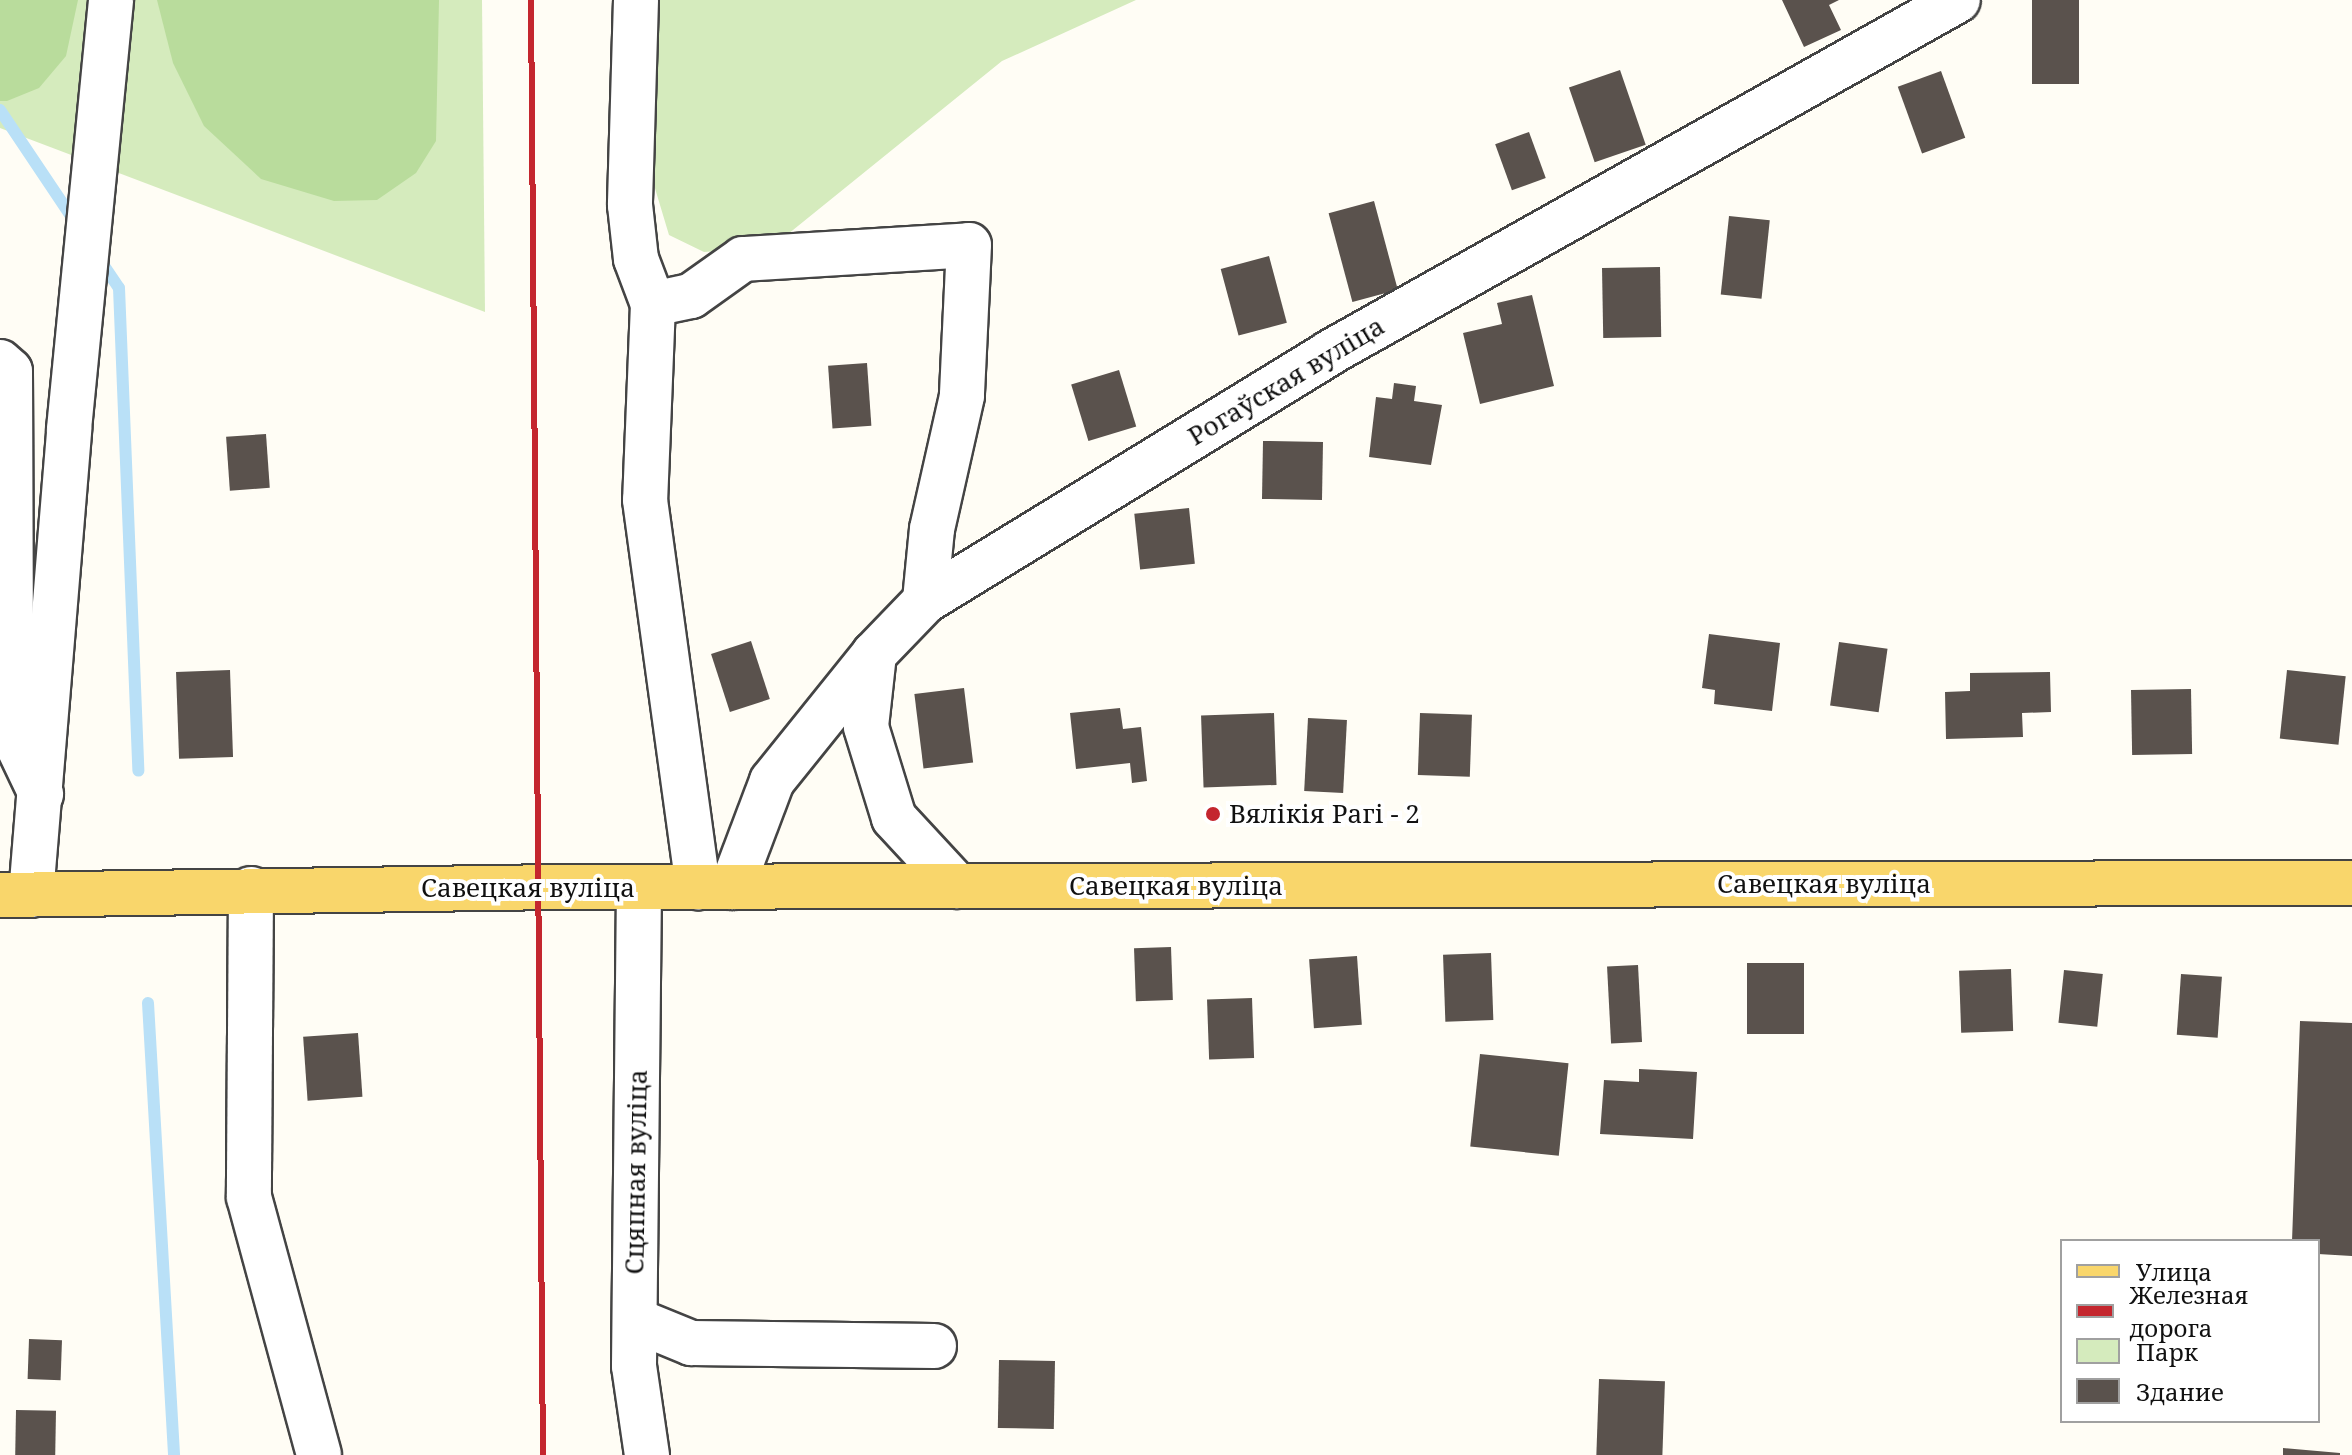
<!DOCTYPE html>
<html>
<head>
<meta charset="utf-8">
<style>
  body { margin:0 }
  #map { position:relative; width:2352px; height:1455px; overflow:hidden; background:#fffdf5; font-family:"Noto Serif",serif }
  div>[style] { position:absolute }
  .green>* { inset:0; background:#d5ebbd }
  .forest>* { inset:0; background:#b9dc9c }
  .stream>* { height:12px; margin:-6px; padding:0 6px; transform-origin:6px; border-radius:6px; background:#b9e0f7 }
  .building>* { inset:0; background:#5a524d; transform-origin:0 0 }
  .roads { filter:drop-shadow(2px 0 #444) drop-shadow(-2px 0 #444) drop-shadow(0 2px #444) drop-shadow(0 -2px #444) }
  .minor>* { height:44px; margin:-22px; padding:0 22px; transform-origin:22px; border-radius:22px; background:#fff }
  .major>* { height:44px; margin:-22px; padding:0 22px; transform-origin:22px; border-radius:22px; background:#f9d66b }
  .rail>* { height:6px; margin:-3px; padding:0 3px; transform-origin:3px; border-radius:3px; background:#c4262e }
  .dots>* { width:22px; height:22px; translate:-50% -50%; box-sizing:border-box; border:4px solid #fff; border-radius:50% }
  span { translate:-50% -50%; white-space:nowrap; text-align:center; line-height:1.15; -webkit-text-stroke:8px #fff; paint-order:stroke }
  .street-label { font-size:26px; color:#111 }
  .poi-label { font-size:26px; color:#111 }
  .left { translate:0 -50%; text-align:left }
  .legend { position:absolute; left:2060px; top:1239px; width:260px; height:184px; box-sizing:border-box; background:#fff; border:2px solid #a0a0a0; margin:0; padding:10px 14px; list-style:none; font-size:24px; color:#111 }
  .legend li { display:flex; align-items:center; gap:16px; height:40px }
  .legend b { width:40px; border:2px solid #a0a0a0 }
</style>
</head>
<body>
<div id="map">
  <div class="green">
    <div style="clip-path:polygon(0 0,482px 0,485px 312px,0 128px)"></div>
    <div style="clip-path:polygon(660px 0,1136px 0,1002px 61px,772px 247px,704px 252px,669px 235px,654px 185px)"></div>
  </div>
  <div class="forest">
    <div style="clip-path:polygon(0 0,78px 0,66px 56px,39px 88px,7px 101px,0 101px)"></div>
    <div style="clip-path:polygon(157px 0,439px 0,436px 141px,416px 173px,377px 200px,334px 201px,261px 179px,204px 126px,173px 63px)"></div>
  </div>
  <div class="stream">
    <div style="left:0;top:110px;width:138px;rotate:56.2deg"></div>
    <div style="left:98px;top:257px;width:37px;rotate:56deg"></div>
    <div style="left:119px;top:288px;width:483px;rotate:87.7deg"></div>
    <div style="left:148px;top:1003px;width:453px;rotate:86.7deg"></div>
  </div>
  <div class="building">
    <div style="clip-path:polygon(1782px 0,1839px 0,1829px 5px,1841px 30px,1804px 47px)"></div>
    <div style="left:2032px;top:0;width:47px;height:84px"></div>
    <div style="left:1620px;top:70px;width:79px;height:54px;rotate:71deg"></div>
    <div style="left:1941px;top:71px;width:71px;height:46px;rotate:70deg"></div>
    <div style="left:1529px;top:132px;width:49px;height:36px;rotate:70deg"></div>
    <div style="left:1374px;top:201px;width:92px;height:47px;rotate:75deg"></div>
    <div style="left:1729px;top:216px;width:41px;height:79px;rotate:6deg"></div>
    <div style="left:1269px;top:256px;width:69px;height:50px;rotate:75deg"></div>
    <div style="left:1660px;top:267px;width:70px;height:58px;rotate:89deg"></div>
    <div style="clip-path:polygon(1532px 295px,1554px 386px,1480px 404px,1463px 333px,1502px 324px,1497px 303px)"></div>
    <div style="left:867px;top:363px;width:63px;height:39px;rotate:86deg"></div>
    <div style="left:1119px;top:370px;width:59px;height:50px;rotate:73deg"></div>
    <div style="clip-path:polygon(1394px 383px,1416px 386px,1414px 401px,1442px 405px,1431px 465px,1369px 457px,1376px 397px,1392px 399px)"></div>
    <div style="left:266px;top:434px;width:54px;height:40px;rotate:86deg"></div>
    <div style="left:1323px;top:442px;width:58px;height:60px;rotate:91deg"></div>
    <div style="left:1189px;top:508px;width:56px;height:55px;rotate:84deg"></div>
    <div style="clip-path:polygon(1709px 634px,1780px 643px,1772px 711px,1714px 704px,1715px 690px,1702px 688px)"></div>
    <div style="left:751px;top:641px;width:61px;height:42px;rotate:72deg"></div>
    <div style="left:1839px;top:642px;width:49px;height:64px;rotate:8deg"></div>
    <div style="left:230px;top:670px;width:87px;height:54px;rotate:88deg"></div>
    <div style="left:2287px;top:670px;width:59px;height:69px;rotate:6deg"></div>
    <div style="clip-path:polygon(2050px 672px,2051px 712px,2022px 713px,2023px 737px,1946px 739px,1945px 692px,1970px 691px,1970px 673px)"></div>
    <div style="left:964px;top:688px;width:75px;height:50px;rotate:83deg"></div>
    <div style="left:2191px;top:689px;width:65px;height:60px;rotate:89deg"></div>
    <div style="clip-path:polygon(1120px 708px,1123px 729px,1141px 727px,1147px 781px,1132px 783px,1130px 763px,1076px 769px,1070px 713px)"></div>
    <div style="left:1274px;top:713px;width:72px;height:73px;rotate:88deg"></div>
    <div style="left:1420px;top:713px;width:52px;height:62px;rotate:2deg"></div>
    <div style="left:1308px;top:718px;width:39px;height:73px;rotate:3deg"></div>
    <div style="left:1171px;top:947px;width:53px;height:37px;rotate:88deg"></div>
    <div style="left:1491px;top:953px;width:67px;height:48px;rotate:88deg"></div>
    <div style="left:1357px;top:956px;width:69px;height:48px;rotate:86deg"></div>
    <div style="left:1747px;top:963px;width:57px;height:71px"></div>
    <div style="left:1638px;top:965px;width:77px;height:31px;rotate:87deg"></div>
    <div style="left:2011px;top:969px;width:62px;height:52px;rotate:88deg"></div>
    <div style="left:2064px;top:970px;width:39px;height:53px;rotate:6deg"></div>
    <div style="left:2181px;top:974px;width:41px;height:61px;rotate:4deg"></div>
    <div style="left:1252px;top:998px;width:60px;height:45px;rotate:88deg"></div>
    <div style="clip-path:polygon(2300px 1021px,2352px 1023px,2352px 1256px,2318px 1254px,2318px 1241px,2292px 1241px)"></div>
    <div style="left:358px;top:1033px;width:64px;height:55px;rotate:86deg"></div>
    <div style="left:1480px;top:1054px;width:89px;height:93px;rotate:6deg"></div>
    <div style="clip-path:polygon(1639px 1069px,1697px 1072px,1693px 1139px,1600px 1134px,1604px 1080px,1639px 1082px)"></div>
    <div style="left:29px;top:1339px;width:33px;height:40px;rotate:2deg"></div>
    <div style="left:999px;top:1360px;width:56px;height:68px;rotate:1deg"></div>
    <div style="left:1599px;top:1379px;width:66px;height:76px;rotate:2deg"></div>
    <div style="left:16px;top:1410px;width:40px;height:45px;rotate:1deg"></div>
    <div style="clip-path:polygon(2283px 1448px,2340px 1453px,2340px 1455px,2283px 1455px)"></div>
  </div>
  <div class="roads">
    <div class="minor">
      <div style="left:636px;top:0;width:205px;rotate:91.7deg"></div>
      <div style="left:630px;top:205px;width:54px;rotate:83.7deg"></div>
      <div style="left:636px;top:259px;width:48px;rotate:69.3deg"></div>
      <div style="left:653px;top:304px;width:39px;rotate:-12deg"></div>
      <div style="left:691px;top:296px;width:64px;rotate:-35.4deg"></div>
      <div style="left:743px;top:259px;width:226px;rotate:-3.5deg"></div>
      <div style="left:969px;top:245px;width:151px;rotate:92.7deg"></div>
      <div style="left:962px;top:396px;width:136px;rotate:102.7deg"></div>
      <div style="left:932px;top:529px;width:72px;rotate:95.6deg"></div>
      <div style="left:653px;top:304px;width:196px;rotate:92.3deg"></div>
      <div style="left:645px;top:500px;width:391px;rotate:82.2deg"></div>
      <div style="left:0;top:362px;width:13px;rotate:42deg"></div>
      <div style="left:10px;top:371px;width:360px;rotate:89.8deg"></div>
      <div style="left:11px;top:731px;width:70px;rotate:64.5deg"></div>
      <div style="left:874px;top:654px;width:73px;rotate:96.3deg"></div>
      <div style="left:866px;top:727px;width:95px;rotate:72.9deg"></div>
      <div style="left:894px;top:818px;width:93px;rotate:47.2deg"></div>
      <div style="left:639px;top:887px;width:479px;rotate:90.6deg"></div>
      <div style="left:634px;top:1366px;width:90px;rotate:81.7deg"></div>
      <div style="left:732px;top:887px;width:113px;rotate:-69.3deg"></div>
      <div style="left:772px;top:781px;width:163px;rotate:-51.2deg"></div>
      <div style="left:874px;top:654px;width:74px;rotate:-46.1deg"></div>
      <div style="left:925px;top:601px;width:474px;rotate:-31.5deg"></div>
      <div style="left:1329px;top:353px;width:721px;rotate:-29.3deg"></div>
      <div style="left:251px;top:889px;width:308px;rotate:90.4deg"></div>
      <div style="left:249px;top:1197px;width:267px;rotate:74.8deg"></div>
      <div style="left:31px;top:895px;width:468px;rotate:-85.3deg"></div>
      <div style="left:69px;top:429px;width:431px;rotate:-84.4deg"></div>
      <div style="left:635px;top:1320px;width:61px;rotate:22.3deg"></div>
      <div style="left:691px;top:1343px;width:243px;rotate:0.7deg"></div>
    </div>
    <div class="major">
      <div style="left:0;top:895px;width:558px;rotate:-0.82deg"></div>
      <div style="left:558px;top:887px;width:1794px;rotate:-0.13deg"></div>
    </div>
  </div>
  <div class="rail">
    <div style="left:531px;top:0;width:1455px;rotate:89.53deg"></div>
  </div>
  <div class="dots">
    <div style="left:1213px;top:814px;background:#c4262e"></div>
  </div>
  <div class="street-label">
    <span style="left:1286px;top:381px;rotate:-31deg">Рогаўская вуліца</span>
    <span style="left:1824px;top:884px">Савецкая вуліца</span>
    <span style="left:1176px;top:886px">Савецкая вуліца</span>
    <span style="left:528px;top:888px">Савецкая вуліца</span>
    <span style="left:636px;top:1172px;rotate:-89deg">Сцяпная вуліца</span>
  </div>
  <div class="poi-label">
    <span class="left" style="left:1229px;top:814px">Вялікія Рагі - 2</span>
  </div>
  <ul class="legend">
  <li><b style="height:10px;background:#f9d66b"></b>Улица</li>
  <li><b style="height:10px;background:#c4262e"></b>Железная дорога</li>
  <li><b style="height:22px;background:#d5ebbd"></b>Парк</li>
  <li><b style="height:22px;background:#5a524d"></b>Здание</li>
  </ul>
</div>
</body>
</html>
